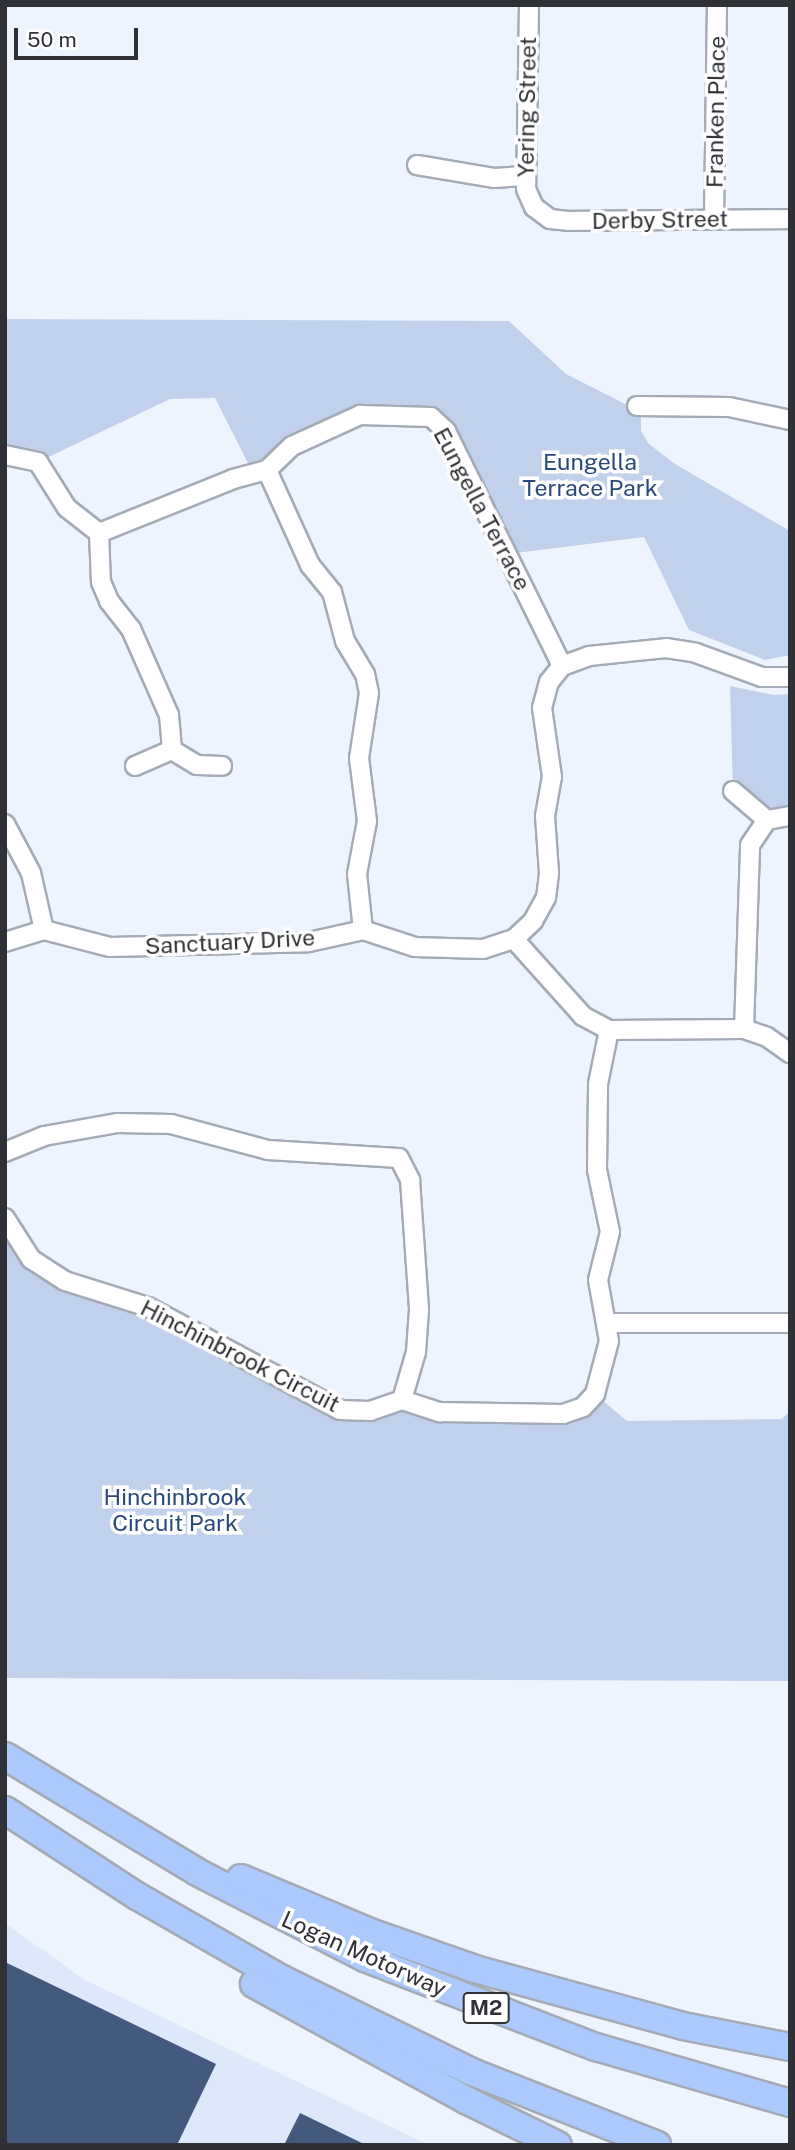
<!DOCTYPE html>
<html>
<head>
<meta charset="utf-8">
<style>
  body { margin:0 }
  #map { position:relative; width:795px; height:2150px; overflow:hidden; background:#eef4fd; font-family:"Public Sans",sans-serif }
  div>[style] { position:absolute }
  .built>* { inset:0; background:#dde8fb }
  .green>* { inset:0; background:#c1d1eb }
  .building>* { inset:0; background:#43597e }
  .roads { filter:drop-shadow(2px 0 #a4abb6) drop-shadow(-2px 0 #a4abb6) drop-shadow(0 2px #a4abb6) drop-shadow(0 -2px #a4abb6) }
  .minor>* { height:18px; margin:-9px; padding:0 9px; transform-origin:9px; border-radius:9px; background:#fff }
  .highway>* { height:26px; margin:-13px; padding:0 13px; transform-origin:13px; border-radius:13px; background:#accafd }
  span { translate:-50% -50%; white-space:nowrap; text-align:center; line-height:1.15; -webkit-text-stroke:7px #fff; paint-order:stroke }
  .shield-label span { padding:2px 5px; background:#fff; border:2px solid; border-radius:5px; -webkit-text-stroke-width:0 }
  .shield-label { font-size:21px; color:#2f3136; font-weight:700 }
  .street-label { font-size:23px; color:#2f3136 }
  .park-label { font-size:23px; color:#29487c }
  .frame { position:absolute; inset:0; border:7px solid #2f3136; pointer-events:none }
  .scale { position:absolute; left:14px; top:28px; width:124px; height:32px; box-sizing:border-box; border:4px solid #2f3136; border-top:0; padding-left:9px; font-size:21px; line-height:24px; white-space:nowrap; color:#2f3136; -webkit-text-stroke:5px #fff; paint-order:stroke }
</style>
</head>
<body>
<div id="map">
  <div class="built">
    <div style="clip-path:polygon(5px 1923px,85px 1980px,429px 2145px,5px 2145px)"></div>
  </div>
  <div class="green">
    <div style="clip-path:polygon(5px 319px,509px 321px,566px 374px,641px 412px,641px 431px,649px 444px,675px 464px,790px 531px,790px 655px,765px 660px,689px 630px,644px 537px,507px 554px,431px 417px,360px 415px,253px 473px,215px 398px,170px 399px,38px 462px,5px 455px)"></div>
    <div style="clip-path:polygon(730px 686px,774px 695px,790px 694px,790px 816px,767px 820px,733px 791px)"></div>
    <div style="clip-path:polygon(5px 1218px,31px 1259px,125px 1298px,340px 1409px,420px 1407px,563px 1414px,595px 1394px,627px 1421px,782px 1419px,790px 1411px,790px 1681px,5px 1678px)"></div>
  </div>
  <div class="building">
    <div style="clip-path:polygon(5px 1962px,216px 2064px,177px 2145px,5px 2145px)"></div>
    <div style="clip-path:polygon(300px 2113px,366px 2145px,284px 2145px)"></div>
  </div>
  <div class="roads">
    <div class="minor">
      <div style="left:529px;top:5px;width:184px;rotate:90.9deg"></div>
      <div style="left:526px;top:189px;width:20px;rotate:66deg"></div>
      <div style="left:534px;top:207px;width:20px;rotate:37deg"></div>
      <div style="left:550px;top:219px;width:18px;rotate:6deg"></div>
      <div style="left:568px;top:221px;width:222px;rotate:-0.5deg"></div>
      <div style="left:417px;top:165px;width:79px;rotate:9.5deg"></div>
      <div style="left:495px;top:178px;width:31px;rotate:-4deg"></div>
      <div style="left:714px;top:218px;width:213px;rotate:-89.2deg"></div>
      <div style="left:637px;top:406px;width:92px;rotate:0.6deg"></div>
      <div style="left:729px;top:407px;width:62px;rotate:12deg"></div>
      <div style="left:5px;top:455px;width:34px;rotate:12deg"></div>
      <div style="left:38px;top:462px;width:54px;rotate:57.8deg"></div>
      <div style="left:67px;top:508px;width:41px;rotate:38deg"></div>
      <div style="left:99px;top:533px;width:144px;rotate:-21.9deg"></div>
      <div style="left:233px;top:479px;width:35px;rotate:-15deg"></div>
      <div style="left:267px;top:470px;width:35px;rotate:-44deg"></div>
      <div style="left:292px;top:446px;width:75px;rotate:-24.5deg"></div>
      <div style="left:360px;top:415px;width:71px;rotate:1.6deg"></div>
      <div style="left:431px;top:417px;width:21px;rotate:43deg"></div>
      <div style="left:446px;top:431px;width:262px;rotate:63.7deg"></div>
      <div style="left:267px;top:470px;width:104px;rotate:65.6deg"></div>
      <div style="left:310px;top:565px;width:35px;rotate:51deg"></div>
      <div style="left:332px;top:592px;width:51px;rotate:75.1deg"></div>
      <div style="left:345px;top:641px;width:39px;rotate:59deg"></div>
      <div style="left:365px;top:674px;width:19px;rotate:78deg"></div>
      <div style="left:369px;top:693px;width:66px;rotate:98.7deg"></div>
      <div style="left:359px;top:758px;width:64px;rotate:82.8deg"></div>
      <div style="left:367px;top:821px;width:54px;rotate:100.7deg"></div>
      <div style="left:357px;top:874px;width:56px;rotate:83.9deg"></div>
      <div style="left:99px;top:533px;width:49px;rotate:87.7deg"></div>
      <div style="left:101px;top:582px;width:21px;rotate:67deg"></div>
      <div style="left:109px;top:601px;width:36px;rotate:52deg"></div>
      <div style="left:131px;top:629px;width:94px;rotate:66.2deg"></div>
      <div style="left:169px;top:715px;width:35px;rotate:85deg"></div>
      <div style="left:135px;top:766px;width:40px;rotate:-23.4deg"></div>
      <div style="left:172px;top:750px;width:29px;rotate:31deg"></div>
      <div style="left:197px;top:765px;width:25px;rotate:2deg"></div>
      <div style="left:733px;top:791px;width:45px;rotate:40.5deg"></div>
      <div style="left:5px;top:824px;width:55px;rotate:62deg"></div>
      <div style="left:31px;top:873px;width:58px;rotate:77.2deg"></div>
      <div style="left:5px;top:942px;width:41px;rotate:-17.1deg"></div>
      <div style="left:44px;top:930px;width:68px;rotate:14.4deg"></div>
      <div style="left:110px;top:947px;width:199px;rotate:-1.4deg"></div>
      <div style="left:309px;top:942px;width:55px;rotate:-12.5deg"></div>
      <div style="left:363px;top:930px;width:55px;rotate:18.1deg"></div>
      <div style="left:415px;top:947px;width:68px;rotate:1.7deg"></div>
      <div style="left:483px;top:949px;width:33px;rotate:-18deg"></div>
      <div style="left:514px;top:939px;width:26px;rotate:-43deg"></div>
      <div style="left:533px;top:921px;width:26px;rotate:-61deg"></div>
      <div style="left:546px;top:898px;width:25px;rotate:-83deg"></div>
      <div style="left:549px;top:873px;width:57px;rotate:-94deg"></div>
      <div style="left:545px;top:816px;width:40px;rotate:-80deg"></div>
      <div style="left:552px;top:777px;width:70px;rotate:-98.2deg"></div>
      <div style="left:542px;top:708px;width:27px;rotate:-75deg"></div>
      <div style="left:549px;top:682px;width:21px;rotate:-51deg"></div>
      <div style="left:562px;top:666px;width:29px;rotate:-20deg"></div>
      <div style="left:589px;top:656px;width:77px;rotate:-5.9deg"></div>
      <div style="left:666px;top:648px;width:30px;rotate:9deg"></div>
      <div style="left:696px;top:653px;width:70px;rotate:20deg"></div>
      <div style="left:762px;top:677px;width:28px"></div>
      <div style="left:744px;top:1029px;width:184px;rotate:-88.1deg"></div>
      <div style="left:750px;top:845px;width:30px;rotate:-56deg"></div>
      <div style="left:767px;top:820px;width:23px;rotate:-10deg"></div>
      <div style="left:609px;top:1030px;width:135px;rotate:-0.4deg"></div>
      <div style="left:744px;top:1029px;width:24px;rotate:19deg"></div>
      <div style="left:767px;top:1037px;width:28px;rotate:35deg"></div>
      <div style="left:5px;top:1152px;width:42px;rotate:-22.3deg"></div>
      <div style="left:44px;top:1136px;width:75px;rotate:-10deg"></div>
      <div style="left:118px;top:1123px;width:53px;rotate:1.1deg"></div>
      <div style="left:171px;top:1124px;width:100px;rotate:15deg"></div>
      <div style="left:268px;top:1150px;width:131px;rotate:3.5deg"></div>
      <div style="left:399px;top:1158px;width:25px;rotate:63deg"></div>
      <div style="left:410px;top:1180px;width:130px;rotate:86deg"></div>
      <div style="left:419px;top:1310px;width:42px;rotate:94.1deg"></div>
      <div style="left:416px;top:1352px;width:50px;rotate:106.3deg"></div>
      <div style="left:5px;top:1218px;width:49px;rotate:57.6deg"></div>
      <div style="left:31px;top:1259px;width:40px;rotate:32.9deg"></div>
      <div style="left:65px;top:1281px;width:87px;rotate:17.4deg"></div>
      <div style="left:148px;top:1307px;width:218px;rotate:28.2deg"></div>
      <div style="left:340px;top:1410px;width:30px;rotate:2deg"></div>
      <div style="left:370px;top:1411px;width:34px;rotate:-19deg"></div>
      <div style="left:609px;top:1323px;width:181px"></div>
      <div style="left:402px;top:1400px;width:40px;rotate:18deg"></div>
      <div style="left:440px;top:1412px;width:123px;rotate:0.9deg"></div>
      <div style="left:563px;top:1414px;width:21px;rotate:-19deg"></div>
      <div style="left:583px;top:1407px;width:18px;rotate:-47deg"></div>
      <div style="left:595px;top:1394px;width:55px;rotate:-75.2deg"></div>
      <div style="left:609px;top:1341px;width:62px;rotate:-100.2deg"></div>
      <div style="left:598px;top:1280px;width:49px;rotate:-76deg"></div>
      <div style="left:610px;top:1232px;width:63px;rotate:-101.8deg"></div>
      <div style="left:597px;top:1170px;width:86px;rotate:-89.3deg"></div>
      <div style="left:598px;top:1084px;width:55px;rotate:-78.5deg"></div>
      <div style="left:609px;top:1030px;width:30px;rotate:-152deg"></div>
      <div style="left:583px;top:1016px;width:103px;rotate:-131.9deg"></div>
    </div>
    <div class="highway">
      <div style="left:5px;top:1756px;width:224px;rotate:31.1deg"></div>
      <div style="left:197px;top:1872px;width:189px;rotate:27.1deg"></div>
      <div style="left:365px;top:1958px;width:248px;rotate:21.1deg"></div>
      <div style="left:596px;top:2047px;width:202px;rotate:16.1deg"></div>
      <div style="left:5px;top:1810px;width:158px;rotate:33.1deg"></div>
      <div style="left:137px;top:1896px;width:167px;rotate:29.8deg"></div>
      <div style="left:282px;top:1979px;width:212px;rotate:26.1deg"></div>
      <div style="left:472px;top:2072px;width:199px;rotate:21.5deg"></div>
      <div style="left:241px;top:1878px;width:140px;rotate:22.7deg"></div>
      <div style="left:370px;top:1932px;width:111px;rotate:19.4deg"></div>
      <div style="left:475px;top:1969px;width:216px;rotate:15.3deg"></div>
      <div style="left:683px;top:2026px;width:109px;rotate:11.1deg"></div>
      <div style="left:254px;top:1984px;width:242px;rotate:28.7deg"></div>
      <div style="left:466px;top:2100px;width:102px;rotate:26.1deg"></div>
    </div>
  </div>
  <div class="shield-label">
    <span style="left:486px;top:2008px">M2</span>
  </div>
  <div class="street-label">
    <span style="left:527px;top:107px;rotate:-89deg">Yering Street</span>
    <span style="left:716px;top:112px;rotate:-89deg">Franken Place</span>
    <span style="left:660px;top:220px;rotate:-1deg">Derby Street</span>
    <span style="left:482px;top:509px;rotate:62deg">Eungella Terrace</span>
    <span style="left:230px;top:942px;rotate:-3deg">Sanctuary Drive</span>
    <span style="left:240px;top:1356px;rotate:27deg">Hinchinbrook Circuit</span>
    <span style="left:364px;top:1954px;rotate:24deg">Logan Motorway</span>
  </div>
  <div class="park-label">
    <span style="left:590px;top:475px">Eungella<br>Terrace Park</span>
    <span style="left:175px;top:1510px">Hinchinbrook<br>Circuit Park</span>
  </div>
  <div class="frame"></div>
  <div class="scale">50 m</div>
</div>
</body>
</html>
